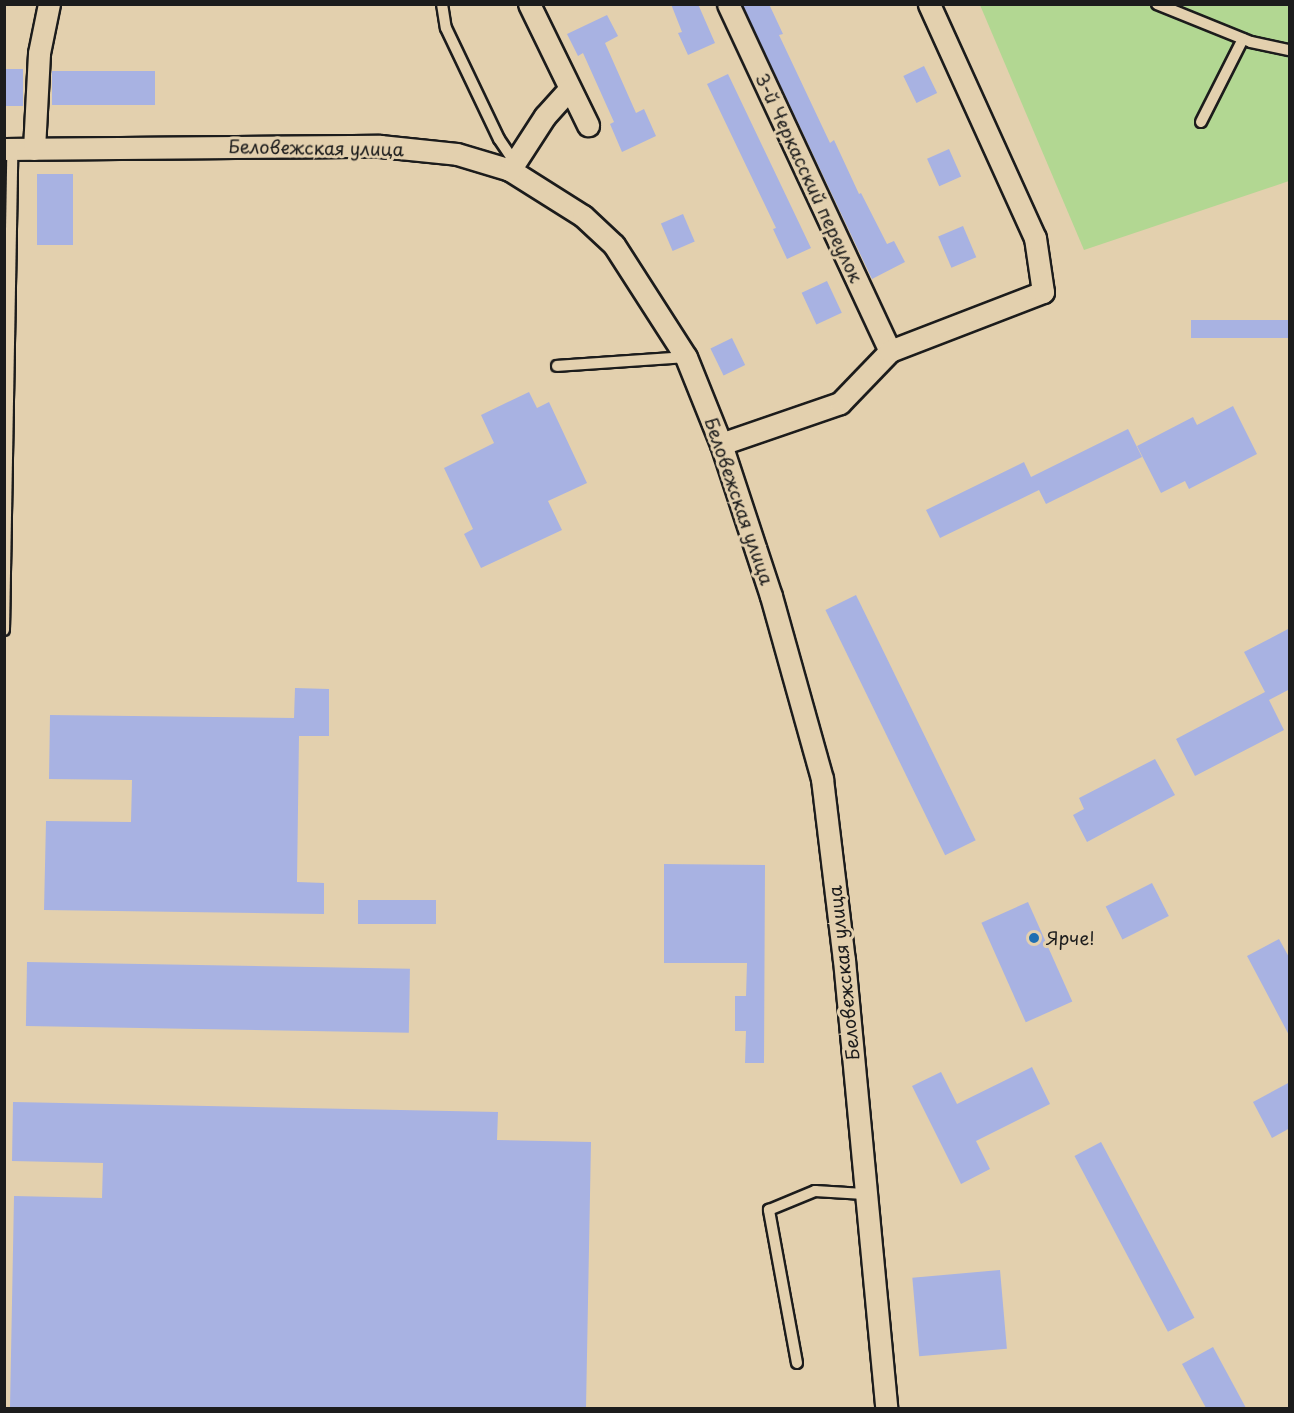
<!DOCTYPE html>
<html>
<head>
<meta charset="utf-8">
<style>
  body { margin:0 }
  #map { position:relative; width:1294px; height:1413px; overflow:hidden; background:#e3d0ae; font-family:"Playpen Sans",sans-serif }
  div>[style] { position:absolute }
  .green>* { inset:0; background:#b2d792 }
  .building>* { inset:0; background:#a8b2e2; transform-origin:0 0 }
  .roads { filter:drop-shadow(2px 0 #1c1c1c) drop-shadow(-2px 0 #1c1c1c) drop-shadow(0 2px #1c1c1c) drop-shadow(0 -2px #1c1c1c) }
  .service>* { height:10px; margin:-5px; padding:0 5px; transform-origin:5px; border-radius:5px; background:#e3d0ae }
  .minor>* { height:21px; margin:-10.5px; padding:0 10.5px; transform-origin:10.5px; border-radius:10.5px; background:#e3d0ae }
  .dots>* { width:16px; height:16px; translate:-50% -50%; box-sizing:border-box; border:3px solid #e3d0ae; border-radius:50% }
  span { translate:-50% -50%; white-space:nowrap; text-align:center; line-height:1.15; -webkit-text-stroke:6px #e3d0ae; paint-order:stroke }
  .street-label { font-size:18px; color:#1c1c1c }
  .poi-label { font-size:18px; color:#1c1c1c }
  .left { translate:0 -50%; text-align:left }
  .frame { position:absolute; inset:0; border:6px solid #1c1c1c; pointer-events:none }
</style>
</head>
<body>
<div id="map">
  <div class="green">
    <div style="clip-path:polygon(980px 5px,1289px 5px,1289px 181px,1084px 250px)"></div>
  </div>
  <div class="building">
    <div style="clip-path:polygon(671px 4px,698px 4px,715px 43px,688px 55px,678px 33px,682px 32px)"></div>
    <div style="clip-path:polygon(742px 4px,769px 4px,783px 34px,779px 35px,830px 143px,834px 140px,859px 194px,861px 193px,887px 244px,894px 241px,905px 262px,872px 279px)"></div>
    <div style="clip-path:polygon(607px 15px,618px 36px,605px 43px,636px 113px,644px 109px,656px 136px,622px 152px,610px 124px,614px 122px,583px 53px,578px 56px,567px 34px)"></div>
    <div style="left:924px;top:66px;width:30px;height:23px;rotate:64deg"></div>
    <div style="left:4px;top:69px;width:19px;height:37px"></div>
    <div style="left:52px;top:71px;width:103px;height:34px"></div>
    <div style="clip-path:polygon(728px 74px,811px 248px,787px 259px,773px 229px,776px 228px,707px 84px)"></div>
    <div style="left:949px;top:149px;width:30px;height:24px;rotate:66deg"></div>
    <div style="left:37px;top:174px;width:36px;height:71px"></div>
    <div style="left:683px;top:214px;width:30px;height:24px;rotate:67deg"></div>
    <div style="left:963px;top:226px;width:34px;height:27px;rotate:67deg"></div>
    <div style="left:827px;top:281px;width:35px;height:28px;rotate:65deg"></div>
    <div style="left:1290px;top:320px;width:18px;height:99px;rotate:90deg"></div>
    <div style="left:732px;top:338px;width:30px;height:24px;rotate:64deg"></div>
    <div style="clip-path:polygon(529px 392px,537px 408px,549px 402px,587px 483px,548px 501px,562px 530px,481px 568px,464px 534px,473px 529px,444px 468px,494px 443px,481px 415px)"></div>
    <div style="clip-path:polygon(1233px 406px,1257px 454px,1189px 489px,1185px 481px,1161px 493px,1137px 446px,1193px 417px,1197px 425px)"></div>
    <div style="clip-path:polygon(1128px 429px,1142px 457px,1046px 504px,1039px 490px,940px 538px,926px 510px,1024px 462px,1031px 477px)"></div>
    <div style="left:856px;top:595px;width:273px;height:34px;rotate:64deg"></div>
    <div style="clip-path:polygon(1290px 628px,1290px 689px,1269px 700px,1284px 730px,1195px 776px,1176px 739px,1265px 692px,1244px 652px)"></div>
    <div style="clip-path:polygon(295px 688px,329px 689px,329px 736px,299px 736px,297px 882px,324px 883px,324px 914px,44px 910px,46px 821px,131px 822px,132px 780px,49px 779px,50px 715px,294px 718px)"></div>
    <div style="clip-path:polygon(1155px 759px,1175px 795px,1087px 842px,1073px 815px,1084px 809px,1079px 798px)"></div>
    <div style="clip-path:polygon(664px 864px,765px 865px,764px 1063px,745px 1063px,746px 1031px,735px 1031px,735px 996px,746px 996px,747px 963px,664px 963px)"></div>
    <div style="left:1152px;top:883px;width:37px;height:52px;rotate:63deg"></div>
    <div style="left:358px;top:900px;width:78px;height:24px"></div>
    <div style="left:1028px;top:902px;width:109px;height:51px;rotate:66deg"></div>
    <div style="clip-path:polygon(1279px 939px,1290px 959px,1290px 1037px,1247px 956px)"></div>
    <div style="left:27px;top:962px;width:383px;height:64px;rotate:1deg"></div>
    <div style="clip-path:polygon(1032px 1067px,1050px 1104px,976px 1141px,990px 1169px,961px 1184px,912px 1086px,941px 1072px,957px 1104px)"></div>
    <div style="clip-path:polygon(1290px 1082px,1290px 1128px,1272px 1138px,1253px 1102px)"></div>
    <div style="clip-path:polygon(13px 1102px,498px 1112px,497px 1140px,591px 1142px,586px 1408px,10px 1408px,14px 1196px,102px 1198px,103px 1163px,12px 1161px)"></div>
    <div style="left:1101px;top:1142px;width:199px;height:30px;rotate:62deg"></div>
    <div style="left:1000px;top:1270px;width:79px;height:88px;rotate:85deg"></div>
    <div style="clip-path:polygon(1213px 1347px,1246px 1408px,1206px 1408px,1182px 1364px)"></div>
  </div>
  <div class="roads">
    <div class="service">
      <div style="left:442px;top:4px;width:24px;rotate:81deg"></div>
      <div style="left:446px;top:28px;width:123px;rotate:64.5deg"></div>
      <div style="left:499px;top:139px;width:27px;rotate:56deg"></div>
      <div style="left:1157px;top:4px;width:101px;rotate:22deg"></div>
      <div style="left:1251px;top:42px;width:40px;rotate:12deg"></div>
      <div style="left:1201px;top:122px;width:93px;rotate:-63.2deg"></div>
      <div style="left:557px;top:366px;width:129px;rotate:-4deg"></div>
      <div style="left:4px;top:630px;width:480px;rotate:-89deg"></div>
      <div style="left:797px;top:1363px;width:156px;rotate:-100.4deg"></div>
      <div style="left:769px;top:1210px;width:50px;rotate:-22.4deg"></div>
      <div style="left:815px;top:1191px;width:49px;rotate:3.5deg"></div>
    </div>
    <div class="minor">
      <div style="left:529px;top:4px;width:135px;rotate:64deg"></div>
      <div style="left:728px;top:4px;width:383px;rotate:65deg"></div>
      <div style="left:4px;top:149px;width:376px;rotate:-0.5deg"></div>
      <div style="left:380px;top:146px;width:77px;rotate:5.9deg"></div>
      <div style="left:457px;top:154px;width:55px;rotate:16.8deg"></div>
      <div style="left:510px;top:170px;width:86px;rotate:32.2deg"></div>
      <div style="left:583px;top:216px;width:42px;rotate:43.1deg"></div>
      <div style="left:614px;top:245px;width:133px;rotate:57.3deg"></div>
      <div style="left:686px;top:357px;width:94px;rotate:68.1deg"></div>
      <div style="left:721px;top:444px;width:160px;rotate:71.8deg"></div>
      <div style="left:771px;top:596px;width:190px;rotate:74.4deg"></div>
      <div style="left:822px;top:779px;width:182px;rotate:83.1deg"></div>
      <div style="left:844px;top:960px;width:450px;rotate:84.6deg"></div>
      <div style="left:34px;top:149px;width:96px;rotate:-87deg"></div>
      <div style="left:39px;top:53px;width:50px;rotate:-78.5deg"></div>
      <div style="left:510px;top:170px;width:64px;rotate:-57.1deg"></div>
      <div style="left:545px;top:116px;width:36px;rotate:-48deg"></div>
      <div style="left:721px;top:444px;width:126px;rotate:-19deg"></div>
      <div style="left:840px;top:403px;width:72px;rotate:-46.1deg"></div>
      <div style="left:890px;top:351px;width:164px;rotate:-21.1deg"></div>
      <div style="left:1043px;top:292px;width:55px;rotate:-98.4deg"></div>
      <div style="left:1035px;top:238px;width:257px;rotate:-114.4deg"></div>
    </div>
  </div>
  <div class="dots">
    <div style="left:1034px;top:938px;background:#1f6fb2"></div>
  </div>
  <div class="street-label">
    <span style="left:316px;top:148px;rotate:1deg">Беловежская улица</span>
    <span style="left:809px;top:178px;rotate:65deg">3-й Черкасский переулок</span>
    <span style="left:739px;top:501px;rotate:71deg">Беловежская улица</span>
    <span style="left:844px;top:973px;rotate:-96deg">Беловежская улица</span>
  </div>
  <div class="poi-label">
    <span class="left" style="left:1046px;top:938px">Ярче!</span>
  </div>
  <div class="frame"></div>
</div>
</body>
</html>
